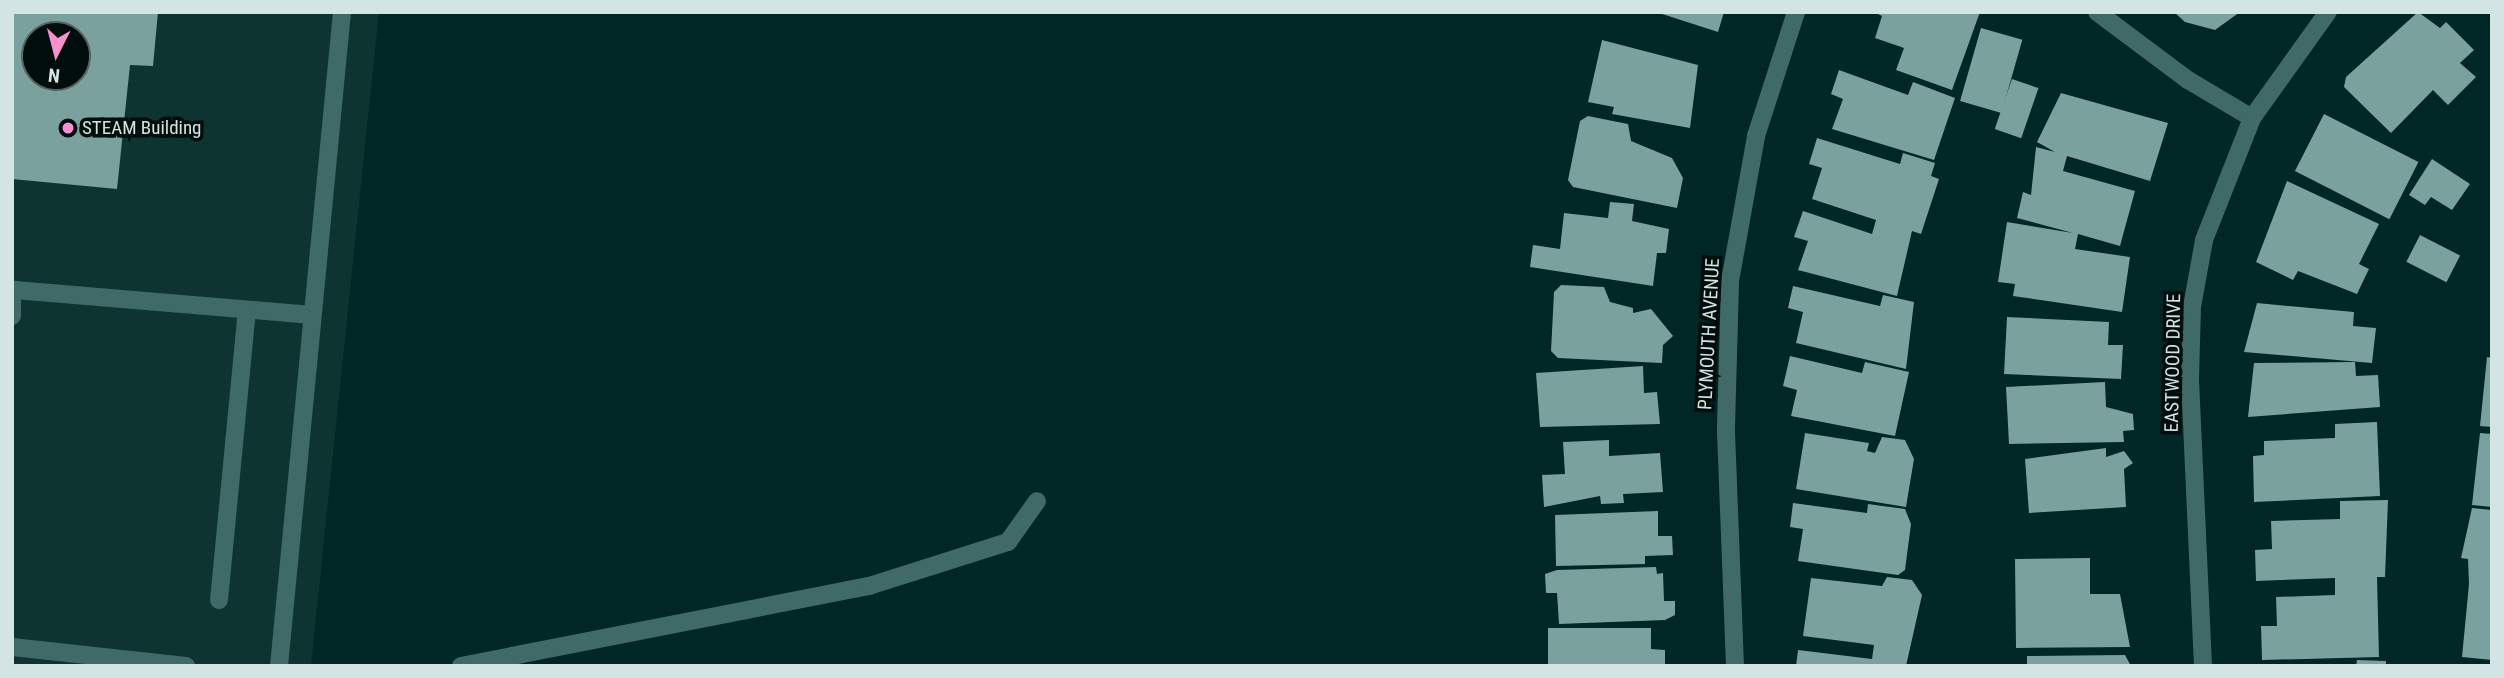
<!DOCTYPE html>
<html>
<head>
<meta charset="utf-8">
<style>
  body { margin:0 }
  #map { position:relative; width:2504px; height:678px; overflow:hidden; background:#002625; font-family:"Roboto Condensed",sans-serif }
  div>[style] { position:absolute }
  .built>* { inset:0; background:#0e3432 }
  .building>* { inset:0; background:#7ba19e; transform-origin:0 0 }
  .minor>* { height:18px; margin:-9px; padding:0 9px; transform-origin:9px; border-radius:9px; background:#3f6a68 }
  .dots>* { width:19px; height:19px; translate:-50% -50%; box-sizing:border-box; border:4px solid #010c0c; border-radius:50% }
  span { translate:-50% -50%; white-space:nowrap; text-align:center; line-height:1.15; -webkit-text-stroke:7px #010c0c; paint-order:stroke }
  .poi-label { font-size:19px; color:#d2e5e4 }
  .left { translate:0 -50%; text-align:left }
  .street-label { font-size:19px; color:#d2e5e4 }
  .frame { position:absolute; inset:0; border:14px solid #d2e5e4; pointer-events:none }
  .north { position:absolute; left:21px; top:21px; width:70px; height:70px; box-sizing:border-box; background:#010c0c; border:2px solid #556362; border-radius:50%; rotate:186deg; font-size:19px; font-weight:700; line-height:28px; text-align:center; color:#d2e5e4 }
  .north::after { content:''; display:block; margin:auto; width:24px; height:32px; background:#f890cb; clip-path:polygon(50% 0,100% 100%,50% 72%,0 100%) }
</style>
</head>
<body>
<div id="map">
  <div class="built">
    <div style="clip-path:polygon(evenodd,12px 12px,379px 12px,311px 666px,12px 666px,12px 12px,35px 35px,77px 35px,77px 77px,35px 77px,35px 35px)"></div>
  </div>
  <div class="building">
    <div style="clip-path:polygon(evenodd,12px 12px,158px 12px,153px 66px,130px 65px,117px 189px,12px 179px,12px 12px,35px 35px,77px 35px,77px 77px,35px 77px,35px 35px)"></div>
    <div style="clip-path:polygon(1656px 12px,1724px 12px,1718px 32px)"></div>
    <div style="clip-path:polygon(1874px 12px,1980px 12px,1952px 90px,1896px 70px,1904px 48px,1875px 38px,1882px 16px)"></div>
    <div style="clip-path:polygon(2174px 12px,2240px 12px,2215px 30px,2185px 22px)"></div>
    <div style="clip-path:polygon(2418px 12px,2440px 28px,2446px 22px,2474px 50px,2460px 63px,2476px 77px,2448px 105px,2433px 90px,2391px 133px,2344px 87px,2346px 77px)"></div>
    <div style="left:1981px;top:28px;width:43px;height:76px;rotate:16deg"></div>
    <div style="clip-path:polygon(1602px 40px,1698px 65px,1690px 128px,1612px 114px,1614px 107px,1588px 102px)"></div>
    <div style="clip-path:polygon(1839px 70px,1908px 95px,1913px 82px,1955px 98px,1934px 160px,1832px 129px,1843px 99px,1831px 94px)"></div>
    <div style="left:2012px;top:79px;width:28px;height:53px;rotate:19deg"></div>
    <div style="clip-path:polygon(2061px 93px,2168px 123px,2150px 181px,2067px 156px,2063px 171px,2135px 191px,2120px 246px,2078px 234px,2075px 249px,2130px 257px,2122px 312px,2013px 296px,2015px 284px,1998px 282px,2007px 222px,2073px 233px,2017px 218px,2023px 192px,2031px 195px,2036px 147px,2055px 152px,2037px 142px)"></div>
    <div style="left:2324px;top:114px;width:106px;height:64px;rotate:27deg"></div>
    <div style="clip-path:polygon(1588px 116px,1628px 124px,1631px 141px,1672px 158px,1683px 178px,1677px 208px,1573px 187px,1568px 180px,1580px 121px)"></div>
    <div style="clip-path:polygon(1817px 138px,1900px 164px,1903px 153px,1935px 163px,1931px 176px,1939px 179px,1921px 234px,1912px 231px,1897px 296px,1798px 270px,1808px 241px,1794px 237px,1803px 211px,1872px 234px,1876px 220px,1812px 199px,1822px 168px,1809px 164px)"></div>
    <div style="clip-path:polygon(2432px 159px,2470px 184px,2452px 210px,2431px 197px,2425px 205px,2409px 195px)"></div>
    <div style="clip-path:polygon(2287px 181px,2379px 224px,2359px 264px,2369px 269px,2357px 294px,2298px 271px,2293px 280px,2256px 262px)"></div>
    <div style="clip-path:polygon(1610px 202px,1634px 204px,1632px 221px,1669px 229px,1666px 253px,1657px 253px,1653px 286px,1530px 267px,1533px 245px,1560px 249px,1564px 213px,1608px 218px)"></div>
    <div style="left:2420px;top:235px;width:45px;height:30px;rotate:27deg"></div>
    <div style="clip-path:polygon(1561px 285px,1604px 287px,1610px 302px,1633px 308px,1633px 313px,1651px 309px,1673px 336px,1663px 345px,1662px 363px,1558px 358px,1551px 351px,1554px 292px)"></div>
    <div style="clip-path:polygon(1793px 286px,1880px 306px,1883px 295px,1914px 302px,1906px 369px,1796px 343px,1803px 312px,1788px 308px)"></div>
    <div style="clip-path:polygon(2257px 303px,2354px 312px,2353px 326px,2376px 328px,2372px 363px,2244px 352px)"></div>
    <div style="clip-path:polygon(2007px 317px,2109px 322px,2108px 345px,2123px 345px,2121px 379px,2004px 374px)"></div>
    <div style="clip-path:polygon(1790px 356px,1862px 373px,1865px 362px,1909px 372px,1895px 436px,1791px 416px,1797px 390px,1783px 386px)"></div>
    <div style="clip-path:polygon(2487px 357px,2492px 358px,2492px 427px,2480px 426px)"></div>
    <div style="clip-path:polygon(2355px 362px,2356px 376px,2378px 375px,2380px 407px,2248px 417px,2254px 363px)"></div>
    <div style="clip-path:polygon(1643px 366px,1644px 393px,1657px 392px,1660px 424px,1540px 427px,1536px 373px)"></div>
    <div style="clip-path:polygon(2105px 382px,2106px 407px,2133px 414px,2134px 430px,2123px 431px,2124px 442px,2009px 444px,2006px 387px)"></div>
    <div style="clip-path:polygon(2377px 422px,2380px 496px,2254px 502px,2253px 456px,2264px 455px,2264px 441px,2335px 438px,2335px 424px)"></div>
    <div style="clip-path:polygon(1805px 433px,1869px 443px,1867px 451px,1875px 453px,1882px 437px,1905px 440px,1914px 459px,1906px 507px,1796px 489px)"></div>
    <div style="clip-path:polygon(2480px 433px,2492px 434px,2492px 507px,2472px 505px)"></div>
    <div style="clip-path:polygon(1609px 440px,1609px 456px,1660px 453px,1663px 492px,1623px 494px,1624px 503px,1601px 504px,1600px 496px,1544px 507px,1542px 475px,1565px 474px,1563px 442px)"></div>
    <div style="clip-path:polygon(2106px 448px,2106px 457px,2124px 451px,2133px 463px,2124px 469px,2126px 507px,2029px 513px,2025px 459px)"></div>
    <div style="clip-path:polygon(2388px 500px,2385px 577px,2377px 577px,2379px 657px,2262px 660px,2261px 626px,2277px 626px,2276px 597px,2335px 595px,2335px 578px,2256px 581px,2255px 550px,2272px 549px,2271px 521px,2340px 519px,2340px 501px)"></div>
    <div style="clip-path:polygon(1793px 503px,1867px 513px,1868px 504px,1905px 509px,1911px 524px,1905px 570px,1898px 575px,1798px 561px,1803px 529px,1790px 527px)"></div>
    <div style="clip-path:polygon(2472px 508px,2492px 510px,2492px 660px,2462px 657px,2469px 584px,2468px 559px,2461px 558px)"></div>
    <div style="clip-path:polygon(1658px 511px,1658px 536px,1672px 536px,1673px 555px,1645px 556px,1645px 564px,1556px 566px,1555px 515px)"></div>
    <div style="clip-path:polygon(2090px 558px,2090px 594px,2120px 594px,2130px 647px,2016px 648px,2015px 559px)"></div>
    <div style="clip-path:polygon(1656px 567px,1657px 574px,1663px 573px,1664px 601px,1675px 601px,1675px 615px,1665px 620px,1559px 624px,1557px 593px,1546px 593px,1545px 574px,1557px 570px)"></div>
    <div style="clip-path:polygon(1887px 577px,1912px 580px,1922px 595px,1906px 666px,1796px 666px,1798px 650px,1872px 659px,1874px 645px,1803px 636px,1811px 578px,1882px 586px)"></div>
    <div style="clip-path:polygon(1548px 628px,1651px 628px,1651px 649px,1665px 650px,1665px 666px,1548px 666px)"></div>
    <div style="clip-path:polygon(2125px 655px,2131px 666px,2027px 666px,2027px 656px)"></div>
    <div style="clip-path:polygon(2357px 660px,2386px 661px,2386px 666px,2356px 666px)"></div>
  </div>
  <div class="minor">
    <div style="left:2097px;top:12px;width:114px;rotate:36.8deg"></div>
    <div style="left:2188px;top:80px;width:74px;rotate:30.7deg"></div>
    <div style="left:12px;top:289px;width:27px;rotate:90deg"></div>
    <div style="left:15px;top:290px;width:298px;rotate:4.8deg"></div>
    <div style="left:219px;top:600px;width:291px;rotate:-84.5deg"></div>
    <div style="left:12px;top:647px;width:175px;rotate:6.2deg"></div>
    <div style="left:279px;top:666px;width:657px;rotate:-84.5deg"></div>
    <div style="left:461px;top:666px;width:416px;rotate:-11.1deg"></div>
    <div style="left:869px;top:586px;width:146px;rotate:-17.6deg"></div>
    <div style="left:1008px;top:542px;width:50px;rotate:-54.7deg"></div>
    <div style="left:1735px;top:666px;width:239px;rotate:-92.2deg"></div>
    <div style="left:1726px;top:427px;width:146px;rotate:-88.4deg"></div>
    <div style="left:1730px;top:281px;width:147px;rotate:-79.8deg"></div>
    <div style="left:1756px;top:136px;width:130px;rotate:-72.1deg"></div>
    <div style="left:2203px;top:666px;width:287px;rotate:-92.6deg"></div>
    <div style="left:2190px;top:379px;width:72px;rotate:-88.4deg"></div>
    <div style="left:2192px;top:307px;width:68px;rotate:-79.8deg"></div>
    <div style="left:2204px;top:240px;width:131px;rotate:-68.5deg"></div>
    <div style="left:2252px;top:118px;width:130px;rotate:-54.4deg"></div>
  </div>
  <div class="dots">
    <div style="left:68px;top:128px;background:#f890cb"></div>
  </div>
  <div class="poi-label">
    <span class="left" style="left:82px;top:128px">STEAM Building</span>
  </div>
  <div class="street-label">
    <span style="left:1709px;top:334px;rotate:-87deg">PLYMOUTH AVENUE</span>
    <span style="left:2173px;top:363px;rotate:-89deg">EASTWOOD DRIVE</span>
  </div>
  <div class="frame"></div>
  <div class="north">N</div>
</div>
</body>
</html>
